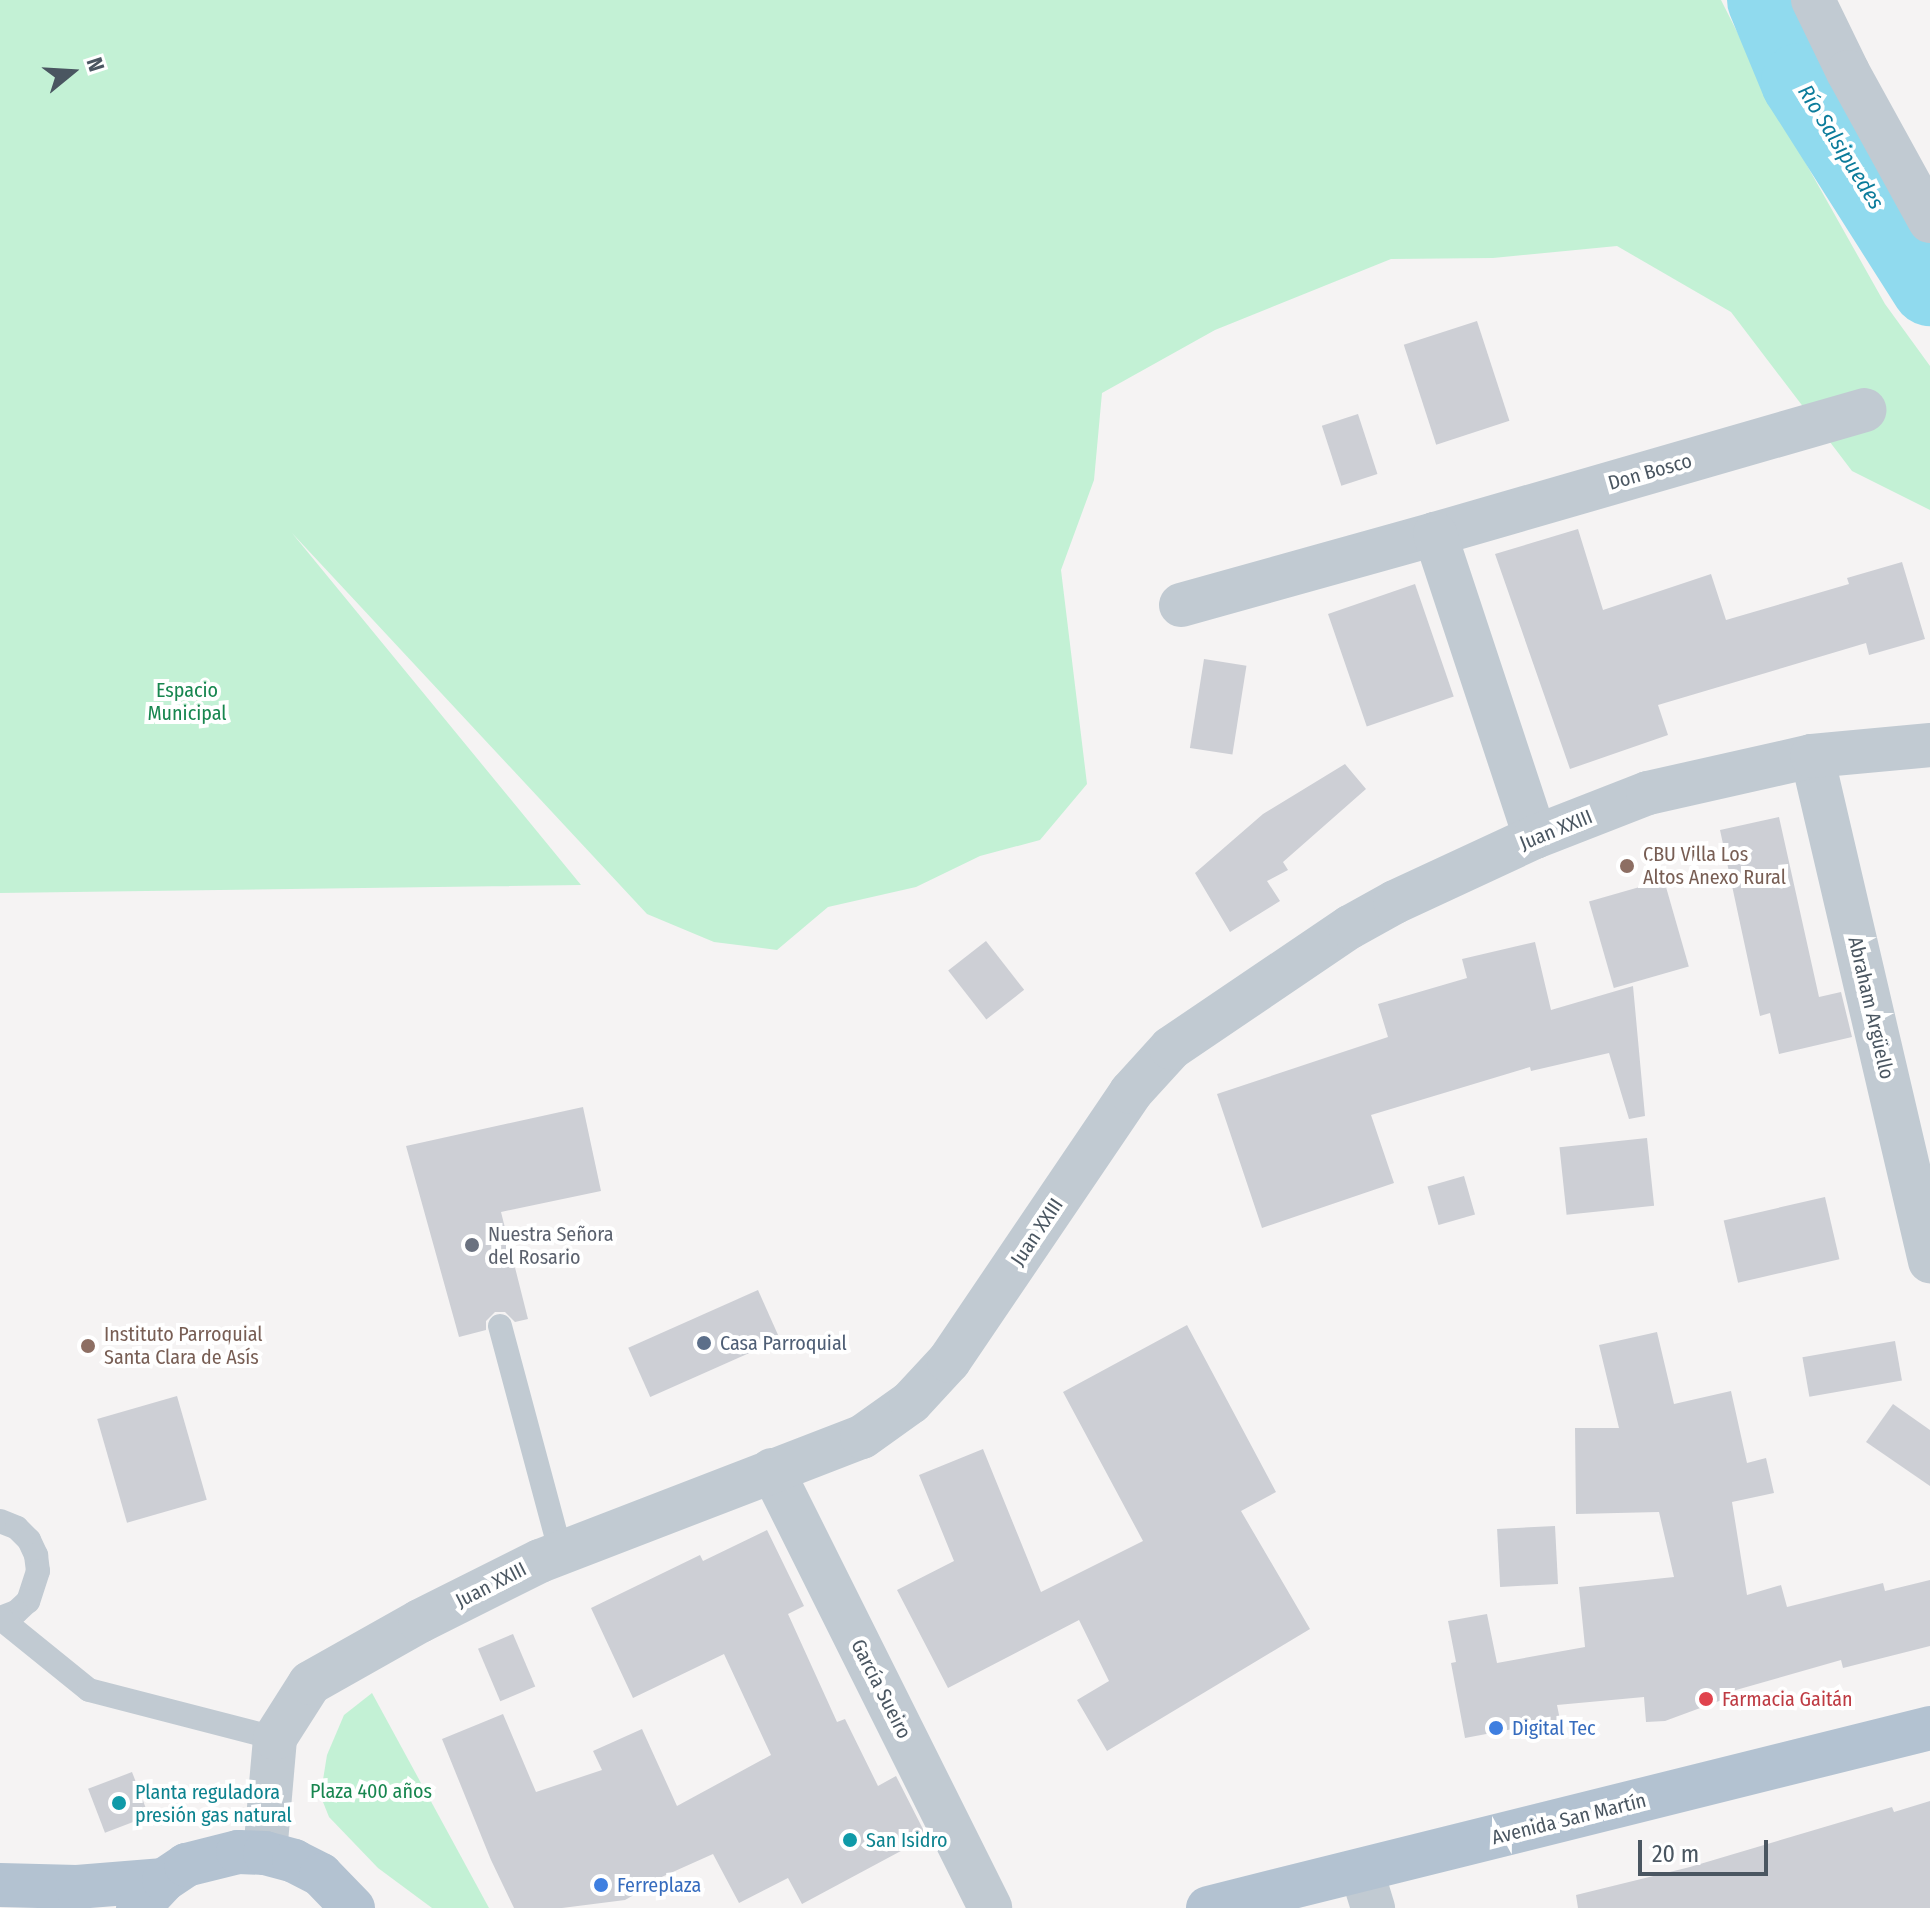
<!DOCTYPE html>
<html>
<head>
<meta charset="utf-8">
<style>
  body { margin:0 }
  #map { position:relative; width:1930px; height:1908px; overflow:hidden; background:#f5f3f3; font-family:"Fira Sans Condensed",sans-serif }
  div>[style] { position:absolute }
  .green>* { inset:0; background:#c3f1d5 }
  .river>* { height:78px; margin:-39px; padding:0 39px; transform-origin:39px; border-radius:39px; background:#90daee }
  .building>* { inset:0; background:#cdcfd5; transform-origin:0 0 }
  .service>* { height:24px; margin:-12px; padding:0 12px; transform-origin:12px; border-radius:12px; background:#c1cad2 }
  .minor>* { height:44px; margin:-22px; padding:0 22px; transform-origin:22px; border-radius:22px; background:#c1cad2 }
  .primary>* { height:44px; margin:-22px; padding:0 22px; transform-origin:22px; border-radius:22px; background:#b3c2d1 }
  .dots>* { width:22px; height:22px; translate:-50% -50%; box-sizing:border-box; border:4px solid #fff; border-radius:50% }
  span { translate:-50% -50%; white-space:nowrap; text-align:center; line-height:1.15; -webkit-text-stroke:8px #fff; paint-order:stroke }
  .street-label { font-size:20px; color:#4a5661 }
  .park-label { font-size:20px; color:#17864f }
  .education-label { font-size:20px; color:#785e54 }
  .left { translate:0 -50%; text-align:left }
  .worship-label { font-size:20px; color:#5b616d }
  .service-label { font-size:20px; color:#4e5e75 }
  .health-label { font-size:20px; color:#be3a42 }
  .shop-label { font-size:20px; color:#366cbe }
  .culture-label { font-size:20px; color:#0d838f }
  .water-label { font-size:22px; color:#0c7c9b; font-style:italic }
  .north { position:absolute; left:32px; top:32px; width:80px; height:80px; -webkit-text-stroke:6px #fff; paint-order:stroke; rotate:72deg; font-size:22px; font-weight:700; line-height:32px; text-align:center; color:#4a5661 }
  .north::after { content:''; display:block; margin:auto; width:28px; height:36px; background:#4a5661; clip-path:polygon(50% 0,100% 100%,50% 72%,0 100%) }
  .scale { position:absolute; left:1638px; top:1840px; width:130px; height:36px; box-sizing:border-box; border:4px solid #4a5661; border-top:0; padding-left:10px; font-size:24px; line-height:28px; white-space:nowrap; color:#4a5661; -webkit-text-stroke:6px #fff; paint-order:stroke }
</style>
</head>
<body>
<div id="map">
  <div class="green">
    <div style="clip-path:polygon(0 0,1721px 0,1782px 121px,1885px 304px,1930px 366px,1930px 510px,1852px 471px,1731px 312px,1617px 246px,1493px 258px,1391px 259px,1215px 330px,1102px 393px,1094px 480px,1061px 570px,1087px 784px,1040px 840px,980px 856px,916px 887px,828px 907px,777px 950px,714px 942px,647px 914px,292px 533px,581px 885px,0 893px)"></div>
    <div style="clip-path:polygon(372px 1693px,489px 1908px,432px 1908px,378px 1868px,329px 1817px,323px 1802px,322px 1786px,327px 1755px,344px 1715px)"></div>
  </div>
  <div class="river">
    <div style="left:1766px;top:0;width:89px;rotate:67.5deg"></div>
    <div style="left:1800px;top:82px;width:243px;rotate:57.6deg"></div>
  </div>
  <div class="building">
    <div style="left:1477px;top:321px;width:105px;height:77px;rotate:72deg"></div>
    <div style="left:1358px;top:414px;width:63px;height:38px;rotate:72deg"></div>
    <div style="clip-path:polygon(1578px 529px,1603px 610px,1711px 574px,1726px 620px,1849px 584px,1847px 578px,1902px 562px,1925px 639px,1869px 655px,1866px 643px,1658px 705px,1668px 735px,1570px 769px,1495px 554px)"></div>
    <div style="left:1415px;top:584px;width:119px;height:92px;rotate:71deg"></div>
    <div style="left:1204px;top:659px;width:43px;height:90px;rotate:9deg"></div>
    <div style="clip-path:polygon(1345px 764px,1366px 789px,1283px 862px,1288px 870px,1267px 881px,1280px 901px,1230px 932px,1195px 873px,1263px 814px)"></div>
    <div style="clip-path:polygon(1779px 817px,1819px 997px,1841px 992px,1852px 1037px,1779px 1054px,1770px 1013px,1760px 1016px,1720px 830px)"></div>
    <div style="left:1664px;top:880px;width:90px;height:78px;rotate:74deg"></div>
    <div style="left:986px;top:941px;width:62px;height:48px;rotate:52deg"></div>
    <div style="clip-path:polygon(1535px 942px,1551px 1010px,1633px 986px,1645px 1116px,1629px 1119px,1609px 1053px,1531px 1071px,1530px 1067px,1371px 1115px,1394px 1183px,1262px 1228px,1217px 1094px,1388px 1037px,1378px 1004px,1467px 978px,1462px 959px)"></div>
    <div style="clip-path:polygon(583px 1107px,601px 1191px,501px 1212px,528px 1319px,515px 1322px,505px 1312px,495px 1312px,486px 1321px,486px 1330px,459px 1337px,406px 1146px)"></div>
    <div style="left:1647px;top:1138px;width:68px;height:88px;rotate:84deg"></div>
    <div style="left:1464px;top:1176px;width:40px;height:38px;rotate:74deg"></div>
    <div style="left:1825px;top:1197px;width:64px;height:104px;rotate:77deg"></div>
    <div style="left:758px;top:1290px;width:54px;height:142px;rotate:66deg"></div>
    <div style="clip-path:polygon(1187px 1325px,1276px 1492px,1241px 1511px,1310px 1629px,1107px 1751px,1077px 1700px,1109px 1681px,1079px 1620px,948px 1688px,897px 1590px,954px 1561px,919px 1475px,983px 1449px,1041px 1592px,1143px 1541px,1063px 1392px)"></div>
    <div style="clip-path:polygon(1657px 1332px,1674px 1404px,1731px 1391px,1747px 1463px,1766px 1458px,1774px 1493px,1732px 1502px,1747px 1595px,1781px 1585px,1787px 1607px,1883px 1583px,1885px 1591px,1930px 1580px,1930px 1646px,1843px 1668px,1841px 1660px,1729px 1692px,1730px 1697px,1665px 1721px,1646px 1722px,1644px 1697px,1557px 1705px,1560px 1720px,1465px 1738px,1451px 1663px,1456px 1662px,1448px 1621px,1487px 1614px,1497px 1663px,1585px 1647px,1579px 1587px,1674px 1577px,1659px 1512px,1576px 1514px,1575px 1428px,1619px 1428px,1599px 1345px)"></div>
    <div style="left:1895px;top:1341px;width:40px;height:94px;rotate:80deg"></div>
    <div style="left:177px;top:1396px;width:108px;height:83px;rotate:74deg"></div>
    <div style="clip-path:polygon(1893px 1404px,1930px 1430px,1930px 1486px,1866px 1442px)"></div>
    <div style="left:1555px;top:1526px;width:58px;height:58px;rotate:87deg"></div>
    <div style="clip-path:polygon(767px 1530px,804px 1606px,788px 1614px,837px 1722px,845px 1719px,878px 1786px,896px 1776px,927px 1837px,802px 1904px,788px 1878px,739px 1903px,713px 1854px,646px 1884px,648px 1887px,625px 1900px,562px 1908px,514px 1908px,491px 1860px,442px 1739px,503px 1714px,536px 1792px,602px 1770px,593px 1751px,642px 1729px,677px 1806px,771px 1755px,724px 1654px,633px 1698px,591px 1608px,700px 1555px,703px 1561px)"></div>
    <div style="left:513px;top:1634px;width:57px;height:38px;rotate:67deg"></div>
    <div style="left:132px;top:1772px;width:47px;height:47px;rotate:69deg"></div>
    <div style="clip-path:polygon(1930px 1801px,1930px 1908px,1578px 1908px,1576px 1895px,1690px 1867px,1892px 1807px,1894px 1812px)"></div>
  </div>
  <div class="service">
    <div style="left:500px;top:1326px;width:235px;rotate:75deg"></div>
    <div style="left:0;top:1521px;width:18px;rotate:22deg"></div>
    <div style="left:17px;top:1528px;width:17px;rotate:45deg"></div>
    <div style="left:29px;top:1540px;width:17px;rotate:65deg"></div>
    <div style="left:36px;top:1555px;width:16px;rotate:83deg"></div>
    <div style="left:38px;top:1571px;width:32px;rotate:108deg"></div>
    <div style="left:28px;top:1601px;width:16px;rotate:137deg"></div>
    <div style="left:16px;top:1612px;width:17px;rotate:159deg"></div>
    <div style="left:0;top:1618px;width:114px;rotate:39deg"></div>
    <div style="left:89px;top:1690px;width:192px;rotate:14.5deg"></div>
  </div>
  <div class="minor">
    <div style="left:1813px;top:0;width:80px;rotate:64.1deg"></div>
    <div style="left:1848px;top:72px;width:170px;rotate:61.2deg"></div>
    <div style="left:1435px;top:534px;width:447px;rotate:-16.1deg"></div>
    <div style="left:1181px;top:605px;width:264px;rotate:-15.6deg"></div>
    <div style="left:1435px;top:534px;width:319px;rotate:71.7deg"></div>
    <div style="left:1812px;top:756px;width:519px;rotate:76.85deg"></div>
    <div style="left:772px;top:1470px;width:489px;rotate:63.5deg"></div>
    <div style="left:265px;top:1853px;width:115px;rotate:-85deg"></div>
    <div style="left:275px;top:1738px;width:65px;rotate:-57.5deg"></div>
    <div style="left:310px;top:1683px;width:126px;rotate:-29.4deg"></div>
    <div style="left:420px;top:1621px;width:134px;rotate:-26.6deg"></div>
    <div style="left:540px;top:1561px;width:345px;rotate:-21.1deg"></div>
    <div style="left:862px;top:1437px;width:60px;rotate:-35.5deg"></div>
    <div style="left:911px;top:1402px;width:56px;rotate:-47.2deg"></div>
    <div style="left:949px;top:1361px;width:325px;rotate:-55.9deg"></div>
    <div style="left:1131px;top:1092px;width:59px;rotate:-47.7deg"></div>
    <div style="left:1171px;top:1048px;width:216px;rotate:-34.1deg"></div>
    <div style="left:1350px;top:927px;width:51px;rotate:-29.1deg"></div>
    <div style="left:1395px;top:902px;width:154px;rotate:-24.9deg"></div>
    <div style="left:1535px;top:837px;width:121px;rotate:-21.3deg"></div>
    <div style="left:1648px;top:793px;width:168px;rotate:-12.7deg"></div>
    <div style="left:1812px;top:756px;width:119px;rotate:-5.3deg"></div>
    <div style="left:1362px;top:1872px;width:38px;rotate:73deg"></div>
  </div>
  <div class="primary">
    <div style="left:0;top:1885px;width:77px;rotate:1.5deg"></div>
    <div style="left:77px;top:1887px;width:87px;rotate:-4.6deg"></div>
    <div style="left:138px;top:1908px;width:38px;rotate:-47deg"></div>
    <div style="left:164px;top:1880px;width:27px;rotate:-34deg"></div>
    <div style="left:186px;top:1865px;width:54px;rotate:-14deg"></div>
    <div style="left:238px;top:1852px;width:27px;rotate:2deg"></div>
    <div style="left:265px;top:1853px;width:30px;rotate:15deg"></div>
    <div style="left:294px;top:1861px;width:30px;rotate:27deg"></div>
    <div style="left:321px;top:1875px;width:46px;rotate:45.9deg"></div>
    <div style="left:1208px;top:1908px;width:744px;rotate:-14deg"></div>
  </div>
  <div class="dots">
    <div style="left:1627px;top:866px;background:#8d6e63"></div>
    <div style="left:472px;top:1245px;background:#6b7280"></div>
    <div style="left:704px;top:1343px;background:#5c6f8a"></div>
    <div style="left:88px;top:1346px;background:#8d6e63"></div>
    <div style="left:1706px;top:1699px;background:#e0444e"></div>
    <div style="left:1496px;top:1728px;background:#3f7fe0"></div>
    <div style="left:119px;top:1803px;background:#0f9aa8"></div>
    <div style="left:850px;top:1840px;background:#0f9aa8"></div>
    <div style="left:601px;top:1885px;background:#3f7fe0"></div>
  </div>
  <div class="street-label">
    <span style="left:1650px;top:472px;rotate:-16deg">Don Bosco</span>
    <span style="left:1556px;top:830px;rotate:-22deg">Juan XXIII</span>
    <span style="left:1871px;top:1008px;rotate:77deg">Abraham Argüello</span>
    <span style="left:1037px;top:1232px;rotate:-56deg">Juan XXIII</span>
    <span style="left:491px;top:1585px;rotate:-27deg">Juan XXIII</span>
    <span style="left:881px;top:1689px;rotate:63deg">García Sueiro</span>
    <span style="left:1569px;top:1819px;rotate:-14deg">Avenida San Martín</span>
  </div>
  <div class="park-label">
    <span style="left:187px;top:702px">Espacio<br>Municipal</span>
    <span style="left:371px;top:1791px">Plaza 400 años</span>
  </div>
  <div class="education-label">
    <span class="left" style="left:1643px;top:866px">CBU Villa Los<br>Altos Anexo Rural</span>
    <span class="left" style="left:104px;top:1346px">Instituto Parroquial<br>Santa Clara de Asís</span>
  </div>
  <div class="worship-label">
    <span class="left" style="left:488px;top:1246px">Nuestra Señora<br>del Rosario</span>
  </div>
  <div class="service-label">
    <span class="left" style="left:720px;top:1343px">Casa Parroquial</span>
  </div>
  <div class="health-label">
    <span class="left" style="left:1722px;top:1699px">Farmacia Gaitán</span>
  </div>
  <div class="shop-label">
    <span class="left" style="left:1512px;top:1728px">Digital Tec</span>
    <span class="left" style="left:617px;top:1885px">Ferreplaza</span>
  </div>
  <div class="culture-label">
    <span class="left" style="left:135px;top:1804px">Planta reguladora<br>presión gas natural</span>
    <span class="left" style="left:866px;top:1840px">San Isidro</span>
  </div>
  <div class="water-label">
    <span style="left:1841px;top:147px;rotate:58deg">Río Salsipuedes</span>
  </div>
  <div class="north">N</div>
  <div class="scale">20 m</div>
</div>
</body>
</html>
